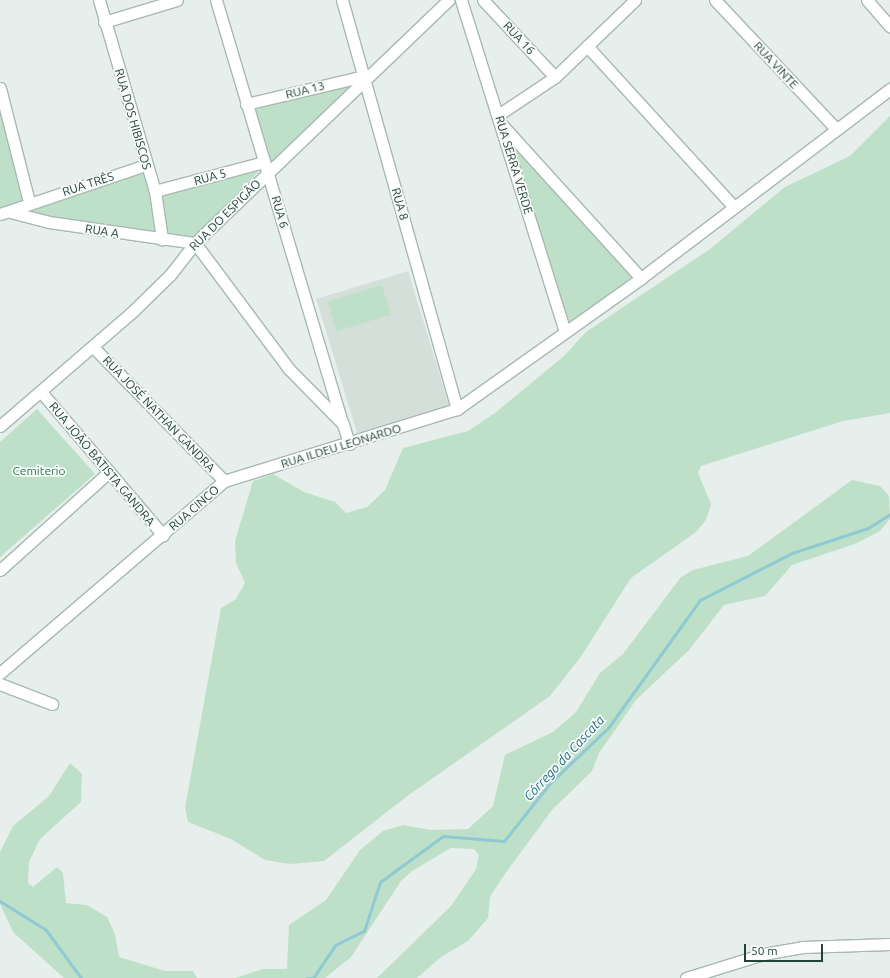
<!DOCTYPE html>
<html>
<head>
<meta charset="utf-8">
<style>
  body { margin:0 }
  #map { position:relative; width:890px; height:978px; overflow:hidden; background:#e6efeb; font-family:Ubuntu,sans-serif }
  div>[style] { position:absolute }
  .built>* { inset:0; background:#d4dfda; transform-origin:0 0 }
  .green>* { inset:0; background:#bfe0c8; transform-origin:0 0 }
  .stream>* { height:3px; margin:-1.5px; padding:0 1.5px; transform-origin:1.5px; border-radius:1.5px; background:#8ec9d4 }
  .roads { filter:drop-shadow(1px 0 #a8b8b2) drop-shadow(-1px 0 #a8b8b2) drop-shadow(0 1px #a8b8b2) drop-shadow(0 -1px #a8b8b2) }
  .minor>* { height:11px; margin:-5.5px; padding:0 5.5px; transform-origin:5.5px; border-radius:5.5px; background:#fff }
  span { translate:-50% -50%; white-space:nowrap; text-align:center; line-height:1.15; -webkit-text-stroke:3.5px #f7fbf9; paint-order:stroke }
  .street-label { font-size:12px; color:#24423a }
  .park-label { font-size:12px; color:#2d7a4b }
  .water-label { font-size:13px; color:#1c6f80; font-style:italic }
  .scale { position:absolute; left:744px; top:944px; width:79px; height:18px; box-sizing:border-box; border:2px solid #24423a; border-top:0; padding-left:5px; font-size:12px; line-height:14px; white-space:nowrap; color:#24423a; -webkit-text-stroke:3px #f7fbf9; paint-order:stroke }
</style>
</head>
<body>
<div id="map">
  <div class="built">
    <div style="left:408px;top:271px;width:144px;height:96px;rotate:73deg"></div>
  </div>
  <div class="green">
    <div style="clip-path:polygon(364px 79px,268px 169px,247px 105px)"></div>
    <div style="clip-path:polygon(0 95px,26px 200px,0 212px)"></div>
    <div style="clip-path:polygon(890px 116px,890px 413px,843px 421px,701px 466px,698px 473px,711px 504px,706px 520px,696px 532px,631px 578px,580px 658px,550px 696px,406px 797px,324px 861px,290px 864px,265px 860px,231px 839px,188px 822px,185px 808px,221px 608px,236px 599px,245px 583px,236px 563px,235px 541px,253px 481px,273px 474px,304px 492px,335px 502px,346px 513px,367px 507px,385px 490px,403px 448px,468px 431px,495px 413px,564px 356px,586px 332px,710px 249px,785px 187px,850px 156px)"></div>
    <div style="clip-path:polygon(507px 138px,638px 278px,565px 328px)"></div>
    <div style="clip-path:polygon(146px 170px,160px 237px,11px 213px)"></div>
    <div style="clip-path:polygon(259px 171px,196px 240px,162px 234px,158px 193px,208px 179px)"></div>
    <div style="left:382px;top:285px;width:31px;height:57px;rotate:73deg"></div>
    <div style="clip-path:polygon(37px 409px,95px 474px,0 557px,0 442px)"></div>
    <div style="clip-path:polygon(852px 480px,880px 486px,889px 496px,890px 519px,880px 531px,855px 544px,792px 565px,765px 596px,724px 605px,689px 650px,636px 700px,599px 753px,592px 771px,552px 810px,502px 878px,490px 897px,488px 918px,468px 941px,441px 957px,417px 978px,377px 978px,451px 906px,476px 869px,479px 855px,474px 849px,451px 848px,412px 871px,401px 881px,351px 957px,325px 978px,235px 978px,263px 969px,287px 969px,289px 925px,326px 900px,360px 850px,383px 831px,403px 825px,431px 830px,468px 829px,493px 806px,505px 755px,553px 732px,576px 712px,600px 673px,623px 654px,681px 577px,693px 570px,748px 556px)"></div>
    <div style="clip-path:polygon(70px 763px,82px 774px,81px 802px,40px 839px,29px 862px,28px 883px,33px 887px,57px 867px,63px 873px,66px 903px,87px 905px,107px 917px,115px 934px,119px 957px,165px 971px,193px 971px,197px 978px,64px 978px,13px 932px,0 904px,0 852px,13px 826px,49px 796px)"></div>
  </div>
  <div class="stream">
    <div style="left:0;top:901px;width:54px;rotate:32.2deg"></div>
    <div style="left:46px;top:930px;width:59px;rotate:53.9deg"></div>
    <div style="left:307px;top:978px;width:6px"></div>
    <div style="left:313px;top:978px;width:40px;rotate:-56deg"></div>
    <div style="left:335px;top:945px;width:32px;rotate:-26deg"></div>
    <div style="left:364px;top:931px;width:52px;rotate:-71.9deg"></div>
    <div style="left:380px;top:882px;width:78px;rotate:-36.1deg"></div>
    <div style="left:443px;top:836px;width:61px;rotate:4.7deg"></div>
    <div style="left:504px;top:841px;width:74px;rotate:-51.6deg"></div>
    <div style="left:550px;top:783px;width:80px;rotate:-43.5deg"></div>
    <div style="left:608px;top:728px;width:158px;rotate:-54.3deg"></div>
    <div style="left:700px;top:600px;width:103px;rotate:-27.1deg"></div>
    <div style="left:792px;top:553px;width:80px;rotate:-18.2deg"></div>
    <div style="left:868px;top:528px;width:26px;rotate:-32deg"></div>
  </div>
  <div class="roads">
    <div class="minor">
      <div style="left:99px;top:0;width:199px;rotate:73.7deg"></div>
      <div style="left:155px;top:191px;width:49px;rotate:81.7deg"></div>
      <div style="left:216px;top:0;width:441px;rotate:73.4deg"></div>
      <div style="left:342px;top:0;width:425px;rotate:74.3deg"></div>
      <div style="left:461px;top:0;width:347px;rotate:72.6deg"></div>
      <div style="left:483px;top:0;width:105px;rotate:46.9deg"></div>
      <div style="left:715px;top:0;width:177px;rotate:46.8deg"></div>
      <div style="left:867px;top:0;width:35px;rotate:49deg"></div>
      <div style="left:104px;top:22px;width:76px;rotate:-16.8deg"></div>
      <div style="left:587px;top:46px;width:218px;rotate:47.6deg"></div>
      <div style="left:0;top:88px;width:118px;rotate:75.7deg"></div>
      <div style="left:246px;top:104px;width:121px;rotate:-13.3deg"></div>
      <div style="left:498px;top:115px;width:69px;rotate:-33.7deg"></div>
      <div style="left:555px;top:77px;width:111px;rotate:-43.9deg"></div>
      <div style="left:503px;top:126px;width:205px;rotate:47.8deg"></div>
      <div style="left:155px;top:191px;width:113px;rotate:-14.9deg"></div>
      <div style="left:10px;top:212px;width:40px;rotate:14.4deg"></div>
      <div style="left:49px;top:222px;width:148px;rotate:8.2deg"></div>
      <div style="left:195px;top:243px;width:157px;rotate:53.3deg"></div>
      <div style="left:289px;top:369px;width:77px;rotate:45.5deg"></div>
      <div style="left:343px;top:424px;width:21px;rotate:73deg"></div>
      <div style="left:0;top:214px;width:154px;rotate:-18.6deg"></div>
      <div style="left:93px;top:347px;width:187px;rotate:45.6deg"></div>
      <div style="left:42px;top:393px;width:187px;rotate:49.6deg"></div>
      <div style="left:0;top:426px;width:173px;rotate:-40.8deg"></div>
      <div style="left:131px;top:313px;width:54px;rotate:-44.3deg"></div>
      <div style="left:170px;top:275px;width:41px;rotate:-52deg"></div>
      <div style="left:195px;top:243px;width:351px;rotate:-43.8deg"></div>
      <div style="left:0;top:570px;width:147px;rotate:-42deg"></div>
      <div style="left:0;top:673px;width:295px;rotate:-40.6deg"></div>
      <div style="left:224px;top:481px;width:244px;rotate:-17.2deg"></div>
      <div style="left:457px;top:409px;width:226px;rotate:-35.4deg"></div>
      <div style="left:641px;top:278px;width:313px;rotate:-37.2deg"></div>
      <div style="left:0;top:684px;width:56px;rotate:21deg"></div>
      <div style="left:686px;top:978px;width:81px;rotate:-17.3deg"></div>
      <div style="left:763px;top:954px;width:40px;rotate:-10deg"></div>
      <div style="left:802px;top:947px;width:88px;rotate:-2deg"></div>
    </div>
  </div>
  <div class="street-label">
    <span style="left:519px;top:38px;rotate:47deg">RUA 16</span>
    <span style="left:776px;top:65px;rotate:47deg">RUA VINTE</span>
    <span style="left:305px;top:90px;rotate:-14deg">RUA 13</span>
    <span style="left:133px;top:119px;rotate:74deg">RUA DOS HIBISCOS</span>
    <span style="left:514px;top:165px;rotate:73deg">RUA SERRA VERDE</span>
    <span style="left:210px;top:177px;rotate:-15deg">RUA 5</span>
    <span style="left:88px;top:184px;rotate:-18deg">RUA TRÊS</span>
    <span style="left:400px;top:204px;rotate:74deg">RUA 8</span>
    <span style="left:280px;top:212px;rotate:74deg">RUA 6</span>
    <span style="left:225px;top:215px;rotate:-45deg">RUA DO ESPIGÃO</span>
    <span style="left:102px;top:231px;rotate:9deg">RUA A</span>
    <span style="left:159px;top:414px;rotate:46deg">RUA JOSÉ NATHAN GANDRA</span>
    <span style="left:341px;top:446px;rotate:-17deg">RUA ILDEU LEONARDO</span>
    <span style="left:102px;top:464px;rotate:50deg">RUA JOÃO BATISTA GANDRA</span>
    <span style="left:194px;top:508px;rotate:-41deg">RUA CINCO</span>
  </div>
  <div class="park-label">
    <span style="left:39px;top:471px">Cemiterio</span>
  </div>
  <div class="water-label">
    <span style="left:564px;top:758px;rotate:-47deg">Córrego da Cascata</span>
  </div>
  <div class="scale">50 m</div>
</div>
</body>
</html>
